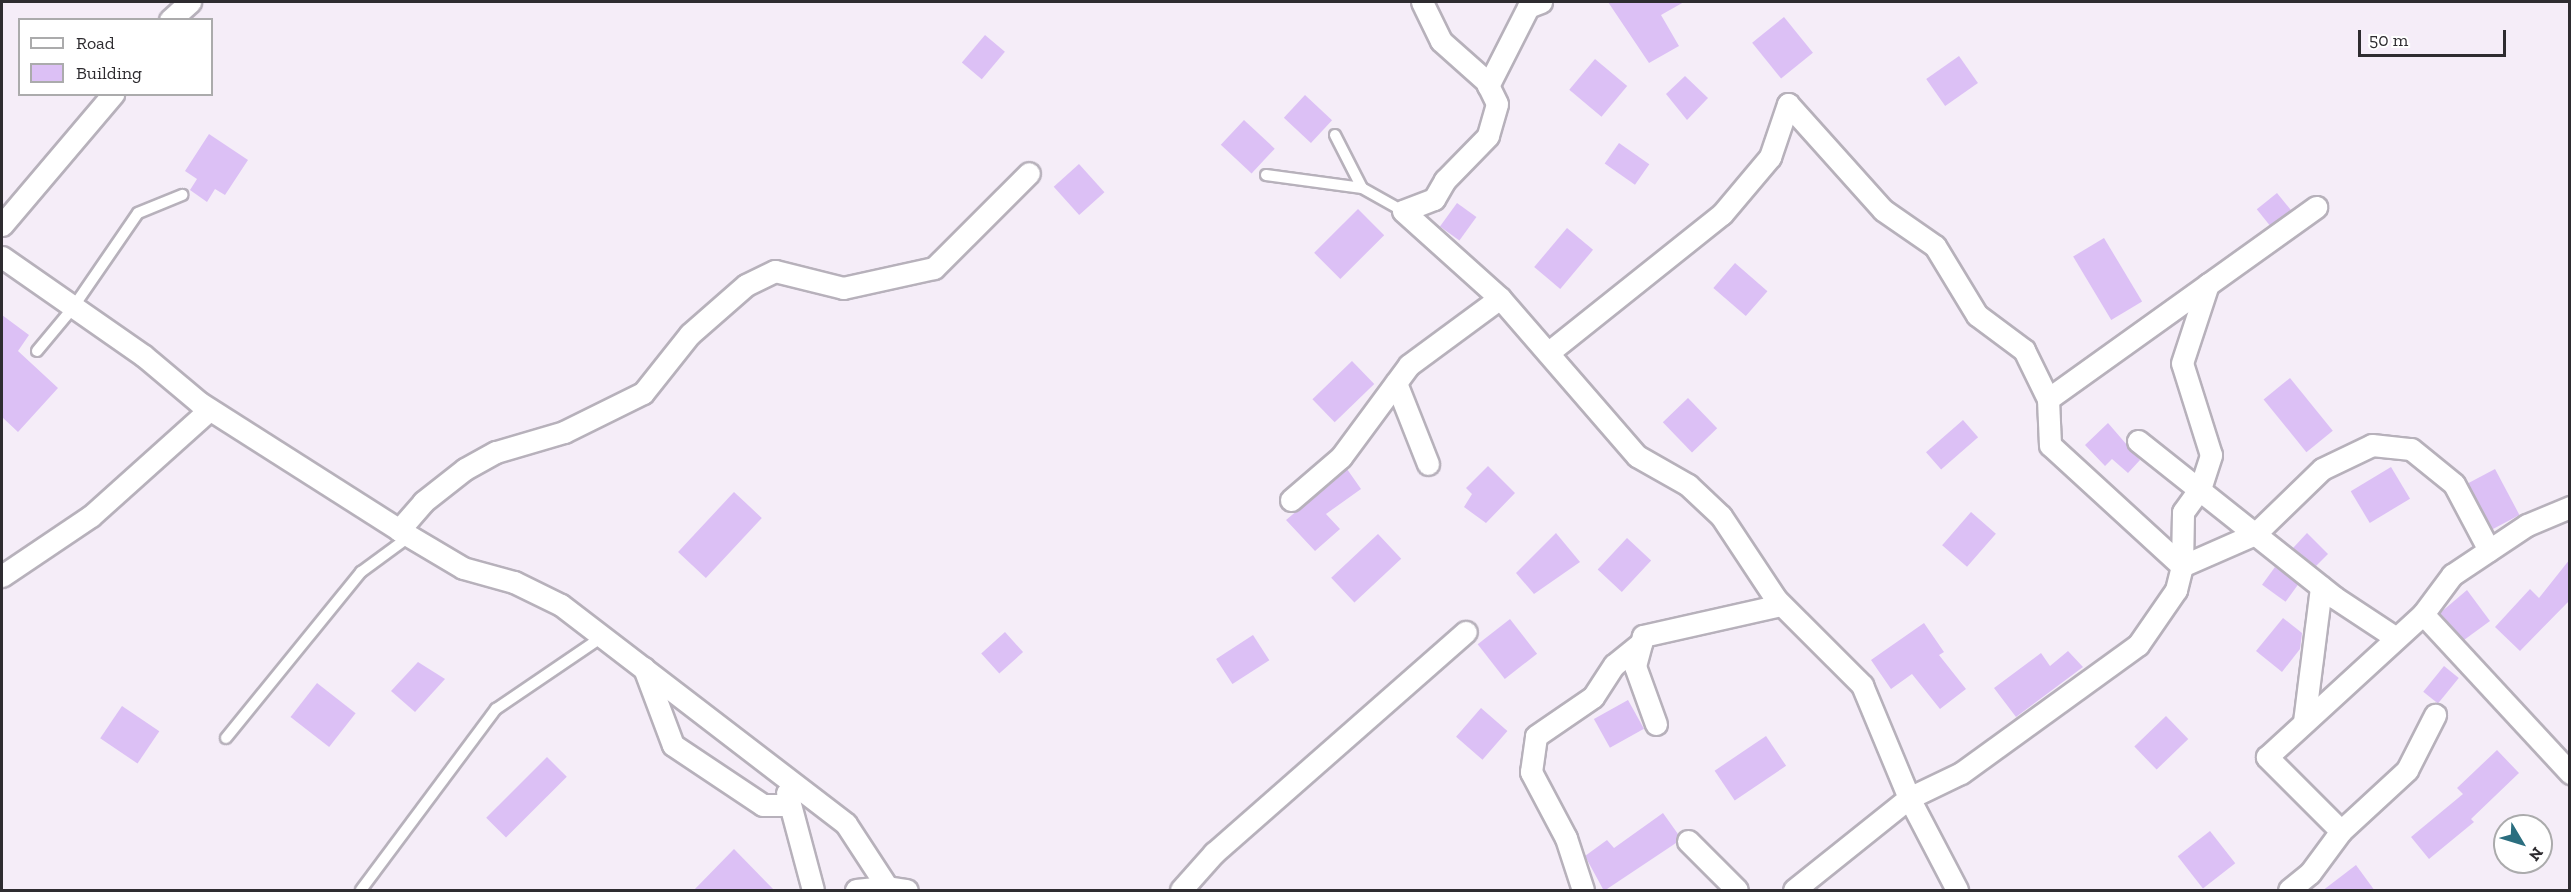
<!DOCTYPE html>
<html>
<head>
<meta charset="utf-8">
<style>
  body { margin:0 }
  #map { position:relative; width:2571px; height:892px; overflow:hidden; background:#f5edf8; font-family:"Zilla Slab",serif }
  div>[style] { position:absolute }
  .building>* { inset:0; background:#dcc0f5; transform-origin:0 0 }
  .roads { filter:drop-shadow(2px 0 #b7b1bb) drop-shadow(-2px 0 #b7b1bb) drop-shadow(0 2px #b7b1bb) drop-shadow(0 -2px #b7b1bb) }
  .lane>* { height:10px; margin:-5px; padding:0 5px; transform-origin:5px; border-radius:5px; background:#fff }
  .street>* { height:21px; margin:-10.5px; padding:0 10.5px; transform-origin:10.5px; border-radius:10.5px; background:#fff }
  span { translate:-50% -50%; white-space:nowrap; text-align:center; line-height:1.15; -webkit-text-stroke:4.5px #fff; paint-order:stroke }
  .frame { position:absolute; inset:0; border:3px solid #2e2c30; pointer-events:none }
  .legend { position:absolute; left:18px; top:18px; width:195px; height:78px; box-sizing:border-box; background:#fff; border:2px solid #ababac; margin:0; padding:8px 10px; list-style:none; font-size:18px; color:#2e2c30 }
  .legend li { display:flex; align-items:center; gap:12px; height:30px }
  .legend b { width:30px; border:2px solid #ababac }
  .north { position:absolute; left:2493px; top:814px; width:60px; height:60px; box-sizing:border-box; background:#fff; border:2px solid #ababac; border-radius:50%; rotate:128deg; font-size:16px; font-weight:700; line-height:24px; text-align:center; color:#2e2c30 }
  .north::after { content:''; display:block; margin:auto; width:21px; height:27px; background:#2b6e7f; clip-path:polygon(50% 0,100% 100%,50% 72%,0 100%) }
  .scale { position:absolute; left:2358px; top:30px; width:148px; height:27px; box-sizing:border-box; border:3px solid #2e2c30; border-top:0; padding-left:8px; font-size:18px; line-height:21px; white-space:nowrap; color:#2e2c30; -webkit-text-stroke:4px #fff; paint-order:stroke }
</style>
</head>
<body>
<div id="map">
  <div class="building">
    <div style="clip-path:polygon(1608px 2px,1684px 2px,1661px 15px,1679px 46px,1649px 63px)"></div>
    <div style="left:1784px;top:17px;width:46px;height:41px;rotate:51deg"></div>
    <div style="left:985px;top:35px;width:26px;height:36px;rotate:40deg"></div>
    <div style="left:1959px;top:56px;width:33px;height:40px;rotate:55deg"></div>
    <div style="left:1595px;top:59px;width:42px;height:40px;rotate:40deg"></div>
    <div style="clip-path:polygon(1685px 76px,1708px 98px,1687px 120px,1666px 94px)"></div>
    <div style="left:1305px;top:95px;width:37px;height:31px;rotate:43deg"></div>
    <div style="left:1244px;top:120px;width:42px;height:34px;rotate:43deg"></div>
    <div style="clip-path:polygon(209px 134px,248px 160px,225px 195px,215px 189px,207px 202px,190px 190px,197px 179px,185px 171px)"></div>
    <div style="left:1619px;top:143px;width:37px;height:25px;rotate:35deg"></div>
    <div style="left:1079px;top:164px;width:38px;height:34px;rotate:48deg"></div>
    <div style="left:2277px;top:193px;width:22px;height:26px;rotate:51deg"></div>
    <div style="left:1457px;top:203px;width:24px;height:29px;rotate:36deg"></div>
    <div style="left:1358px;top:209px;width:37px;height:62px;rotate:45deg"></div>
    <div style="left:1567px;top:228px;width:34px;height:51px;rotate:40deg"></div>
    <div style="left:2104px;top:238px;width:74px;height:36px;rotate:59deg"></div>
    <div style="left:1735px;top:263px;width:43px;height:33px;rotate:41deg"></div>
    <div style="clip-path:polygon(2px 315px,29px 335px,18px 351px,58px 388px,18px 432px,2px 417px)"></div>
    <div style="left:1352px;top:361px;width:32px;height:55px;rotate:46deg"></div>
    <div style="left:2290px;top:378px;width:68px;height:34px;rotate:51deg"></div>
    <div style="left:1688px;top:398px;width:42px;height:35px;rotate:46deg"></div>
    <div style="left:1963px;top:420px;width:23px;height:49px;rotate:49deg"></div>
    <div style="clip-path:polygon(2108px 423px,2140px 460px,2128px 473px,2112px 459px,2105px 466px,2085px 445px)"></div>
    <div style="clip-path:polygon(1488px 466px,1515px 493px,1486px 523px,1464px 507px,1472px 494px,1466px 488px)"></div>
    <div style="left:2391px;top:467px;width:37px;height:47px;rotate:59deg"></div>
    <div style="clip-path:polygon(1347px 469px,1361px 489px,1326px 514px,1340px 529px,1315px 551px,1286px 520px)"></div>
    <div style="left:2495px;top:469px;width:52px;height:31px;rotate:62deg"></div>
    <div style="left:734px;top:492px;width:38px;height:82px;rotate:43deg"></div>
    <div style="left:1971px;top:512px;width:33px;height:44px;rotate:41deg"></div>
    <div style="clip-path:polygon(1556px 533px,1580px 562px,1534px 594px,1516px 573px)"></div>
    <div style="clip-path:polygon(2307px 533px,2328px 554px,2316px 566px,2293px 548px)"></div>
    <div style="left:1378px;top:534px;width:34px;height:64px;rotate:47deg"></div>
    <div style="left:1627px;top:538px;width:33px;height:43px;rotate:43deg"></div>
    <div style="clip-path:polygon(2570px 559px,2570px 600px,2520px 651px,2495px 627px,2530px 589px,2539px 598px)"></div>
    <div style="left:2275px;top:567px;width:29px;height:22px;rotate:36deg"></div>
    <div style="clip-path:polygon(2467px 590px,2490px 621px,2464px 640px,2440px 613px)"></div>
    <div style="clip-path:polygon(2283px 618px,2302px 633px,2300px 649px,2282px 672px,2256px 651px)"></div>
    <div style="left:1510px;top:619px;width:44px;height:41px;rotate:52deg"></div>
    <div style="clip-path:polygon(1924px 623px,1944px 652px,1939px 655px,1966px 689px,1940px 709px,1912px 674px,1891px 689px,1871px 660px)"></div>
    <div style="left:1005px;top:632px;width:27px;height:32px;rotate:48deg"></div>
    <div style="left:1253px;top:635px;width:30px;height:44px;rotate:57deg"></div>
    <div style="clip-path:polygon(2068px 651px,2083px 667px,2016px 717px,1994px 688px,2041px 653px,2050px 666px)"></div>
    <div style="clip-path:polygon(418px 662px,445px 679px,415px 712px,391px 691px)"></div>
    <div style="left:2444px;top:666px;width:19px;height:33px;rotate:39deg"></div>
    <div style="left:317px;top:683px;width:49px;height:43px;rotate:38deg"></div>
    <div style="left:1628px;top:700px;width:33px;height:39px;rotate:61deg"></div>
    <div style="left:122px;top:706px;width:45px;height:39px;rotate:34deg"></div>
    <div style="left:1481px;top:708px;width:35px;height:38px;rotate:41deg"></div>
    <div style="left:2166px;top:716px;width:32px;height:44px;rotate:46deg"></div>
    <div style="left:1766px;top:736px;width:36px;height:62px;rotate:56deg"></div>
    <div style="clip-path:polygon(2497px 750px,2519px 773px,2471px 819px,2474px 822px,2429px 859px,2411px 837px,2463px 794px,2457px 788px)"></div>
    <div style="left:547px;top:757px;width:28px;height:86px;rotate:45deg"></div>
    <div style="clip-path:polygon(1663px 813px,1678px 834px,1676px 843px,1604px 891px,1585px 856px,1607px 840px,1614px 848px)"></div>
    <div style="left:2210px;top:831px;width:41px;height:41px;rotate:52deg"></div>
    <div style="clip-path:polygon(734px 849px,775px 891px,693px 891px)"></div>
    <div style="clip-path:polygon(2356px 865px,2375px 891px,2322px 891px)"></div>
  </div>
  <div class="roads">
    <div class="lane">
      <div style="left:1335px;top:135px;width:59px;rotate:63deg"></div>
      <div style="left:1266px;top:175px;width:97px;rotate:7.7deg"></div>
      <div style="left:1362px;top:188px;width:47px;rotate:29.3deg"></div>
      <div style="left:37px;top:351px;width:55px;rotate:-50.2deg"></div>
      <div style="left:72px;top:309px;width:116px;rotate:-55.5deg"></div>
      <div style="left:138px;top:213px;width:48px;rotate:-22.2deg"></div>
      <div style="left:226px;top:738px;width:214px;rotate:-50.9deg"></div>
      <div style="left:361px;top:572px;width:61px;rotate:-36.3deg"></div>
      <div style="left:361px;top:890px;width:226px;rotate:-53.3deg"></div>
      <div style="left:496px;top:709px;width:128px;rotate:-34.2deg"></div>
    </div>
    <div class="street">
      <div style="left:1422px;top:2px;width:43px;rotate:64deg"></div>
      <div style="left:1441px;top:41px;width:60px;rotate:41.6deg"></div>
      <div style="left:1486px;top:81px;width:25px;rotate:64deg"></div>
      <div style="left:1497px;top:104px;width:33px;rotate:106deg"></div>
      <div style="left:1488px;top:136px;width:62px;rotate:134.3deg"></div>
      <div style="left:1445px;top:180px;width:22px;rotate:120deg"></div>
      <div style="left:1434px;top:199px;width:33px;rotate:159deg"></div>
      <div style="left:1403px;top:211px;width:130px;rotate:41.9deg"></div>
      <div style="left:1500px;top:298px;width:209px;rotate:49.1deg"></div>
      <div style="left:1637px;top:456px;width:59px;rotate:29.6deg"></div>
      <div style="left:1688px;top:485px;width:45px;rotate:43.2deg"></div>
      <div style="left:1721px;top:516px;width:100px;rotate:56.5deg"></div>
      <div style="left:1776px;top:599px;width:122px;rotate:45deg"></div>
      <div style="left:1862px;top:685px;width:122px;rotate:67.4deg"></div>
      <div style="left:1909px;top:798px;width:104px;rotate:62.4deg"></div>
      <div style="left:170px;top:20px;width:27px;rotate:-42deg"></div>
      <div style="left:1488px;top:86px;width:89px;rotate:-63.1deg"></div>
      <div style="left:1528px;top:7px;width:14px;rotate:-21deg"></div>
      <div style="left:2px;top:225px;width:172px;rotate:-49.7deg"></div>
      <div style="left:2px;top:257px;width:173px;rotate:34.9deg"></div>
      <div style="left:144px;top:356px;width:73px;rotate:40deg"></div>
      <div style="left:200px;top:403px;width:236px;rotate:32.5deg"></div>
      <div style="left:399px;top:530px;width:74px;rotate:30.7deg"></div>
      <div style="left:463px;top:568px;width:53px;rotate:15.4deg"></div>
      <div style="left:514px;top:582px;width:52px;rotate:26.1deg"></div>
      <div style="left:561px;top:605px;width:359px;rotate:37.5deg"></div>
      <div style="left:846px;top:824px;width:75px;rotate:56.9deg"></div>
      <div style="left:887px;top:887px;width:20px;rotate:9deg"></div>
      <div style="left:1549px;top:352px;width:221px;rotate:-38.6deg"></div>
      <div style="left:1722px;top:214px;width:75px;rotate:-49.9deg"></div>
      <div style="left:1770px;top:157px;width:56px;rotate:-71.2deg"></div>
      <div style="left:1788px;top:104px;width:142px;rotate:48.1deg"></div>
      <div style="left:1883px;top:210px;width:63px;rotate:34.7deg"></div>
      <div style="left:1935px;top:246px;width:81px;rotate:58.7deg"></div>
      <div style="left:1977px;top:315px;width:59px;rotate:36.7deg"></div>
      <div style="left:2024px;top:350px;width:55px;rotate:63.9deg"></div>
      <div style="left:1396px;top:383px;width:87px;rotate:68.4deg"></div>
      <div style="left:2138px;top:441px;width:251px;rotate:38.5deg"></div>
      <div style="left:2334px;top:597px;width:74px;rotate:33.5deg"></div>
      <div style="left:1291px;top:500px;width:66px;rotate:-40.7deg"></div>
      <div style="left:1341px;top:457px;width:114px;rotate:-53.5deg"></div>
      <div style="left:1409px;top:365px;width:113px;rotate:-36.4deg"></div>
      <div style="left:399px;top:530px;width:37px;rotate:-49deg"></div>
      <div style="left:423px;top:502px;width:53px;rotate:-38.2deg"></div>
      <div style="left:465px;top:469px;width:35px;rotate:-29deg"></div>
      <div style="left:496px;top:452px;width:71px;rotate:-16.4deg"></div>
      <div style="left:564px;top:432px;width:88px;rotate:-26.3deg"></div>
      <div style="left:643px;top:393px;width:75px;rotate:-51.5deg"></div>
      <div style="left:690px;top:334px;width:74px;rotate:-41.2deg"></div>
      <div style="left:746px;top:285px;width:32px;rotate:-26deg"></div>
      <div style="left:775px;top:271px;width:70px;rotate:14deg"></div>
      <div style="left:843px;top:288px;width:93px;rotate:-12.4deg"></div>
      <div style="left:934px;top:268px;width:134px;rotate:-45deg"></div>
      <div style="left:2182px;top:566px;width:179px;rotate:-137.5deg"></div>
      <div style="left:2050px;top:445px;width:46px;rotate:-92.5deg"></div>
      <div style="left:2048px;top:399px;width:330px;rotate:-35.6deg"></div>
      <div style="left:2182px;top:566px;width:54px;rotate:-88.9deg"></div>
      <div style="left:2183px;top:512px;width:29px;rotate:-54deg"></div>
      <div style="left:2200px;top:489px;width:36px;rotate:-72deg"></div>
      <div style="left:2211px;top:455px;width:96px;rotate:-107.5deg"></div>
      <div style="left:2182px;top:363px;width:83px;rotate:-71.8deg"></div>
      <div style="left:2px;top:576px;width:107px;rotate:-34deg"></div>
      <div style="left:91px;top:516px;width:159px;rotate:-41.9deg"></div>
      <div style="left:2423px;top:614px;width:49px;rotate:-53.4deg"></div>
      <div style="left:2452px;top:575px;width:90px;rotate:-33.7deg"></div>
      <div style="left:2527px;top:525px;width:47px;rotate:-22.7deg"></div>
      <div style="left:644px;top:668px;width:82px;rotate:69.4deg"></div>
      <div style="left:673px;top:745px;width:108px;rotate:33.7deg"></div>
      <div style="left:763px;top:805px;width:27px"></div>
      <div style="left:2304px;top:722px;width:136px;rotate:-82.8deg"></div>
      <div style="left:1656px;top:724px;width:62px;rotate:-109.9deg"></div>
      <div style="left:1635px;top:666px;width:31px;rotate:-75deg"></div>
      <div style="left:1643px;top:636px;width:141px;rotate:-12.7deg"></div>
      <div style="left:787px;top:793px;width:100px;rotate:75deg"></div>
      <div style="left:2341px;top:831px;width:90px;rotate:-42.7deg"></div>
      <div style="left:2407px;top:770px;width:62px;rotate:-63deg"></div>
      <div style="left:1688px;top:841px;width:69px;rotate:45deg"></div>
      <div style="left:856px;top:890px;width:31px;rotate:-6deg"></div>
      <div style="left:1181px;top:890px;width:50px;rotate:-48.3deg"></div>
      <div style="left:1214px;top:853px;width:335px;rotate:-41.3deg"></div>
      <div style="left:1583px;top:890px;width:55px;rotate:-108.1deg"></div>
      <div style="left:1566px;top:838px;width:75px;rotate:-117.9deg"></div>
      <div style="left:1531px;top:772px;width:36px;rotate:-82deg"></div>
      <div style="left:1536px;top:736px;width:69px;rotate:-34.4deg"></div>
      <div style="left:1593px;top:697px;width:38px;rotate:-57deg"></div>
      <div style="left:1614px;top:665px;width:35px;rotate:-39deg"></div>
      <div style="left:1794px;top:890px;width:147px;rotate:-38.7deg"></div>
      <div style="left:1909px;top:798px;width:58px;rotate:-25.7deg"></div>
      <div style="left:1961px;top:773px;width:218px;rotate:-35.9deg"></div>
      <div style="left:2138px;top:645px;width:67px;rotate:-55.4deg"></div>
      <div style="left:2176px;top:590px;width:25px;rotate:-76deg"></div>
      <div style="left:2182px;top:566px;width:80px;rotate:-23.7deg"></div>
      <div style="left:2255px;top:534px;width:93px;rotate:-44.1deg"></div>
      <div style="left:2322px;top:469px;width:55px;rotate:-25.6deg"></div>
      <div style="left:2372px;top:445px;width:39px;rotate:6deg"></div>
      <div style="left:2411px;top:449px;width:55px;rotate:39.1deg"></div>
      <div style="left:2454px;top:484px;width:75px;rotate:62.1deg"></div>
      <div style="left:2289px;top:890px;width:27px;rotate:-39deg"></div>
      <div style="left:2310px;top:873px;width:52px;rotate:-53.6deg"></div>
      <div style="left:2341px;top:831px;width:105px;rotate:-135deg"></div>
      <div style="left:2267px;top:757px;width:212px;rotate:-42.5deg"></div>
      <div style="left:2423px;top:614px;width:217px;rotate:47.2deg"></div>
    </div>
  </div>
  <div class="frame"></div>
  <ul class="legend">
  <li><b style="height:8px;background:#fff"></b>Road</li>
  <li><b style="height:16px;background:#dcc0f5"></b>Building</li>
  </ul>
  <div class="north">N</div>
  <div class="scale">50 m</div>
</div>
</body>
</html>
